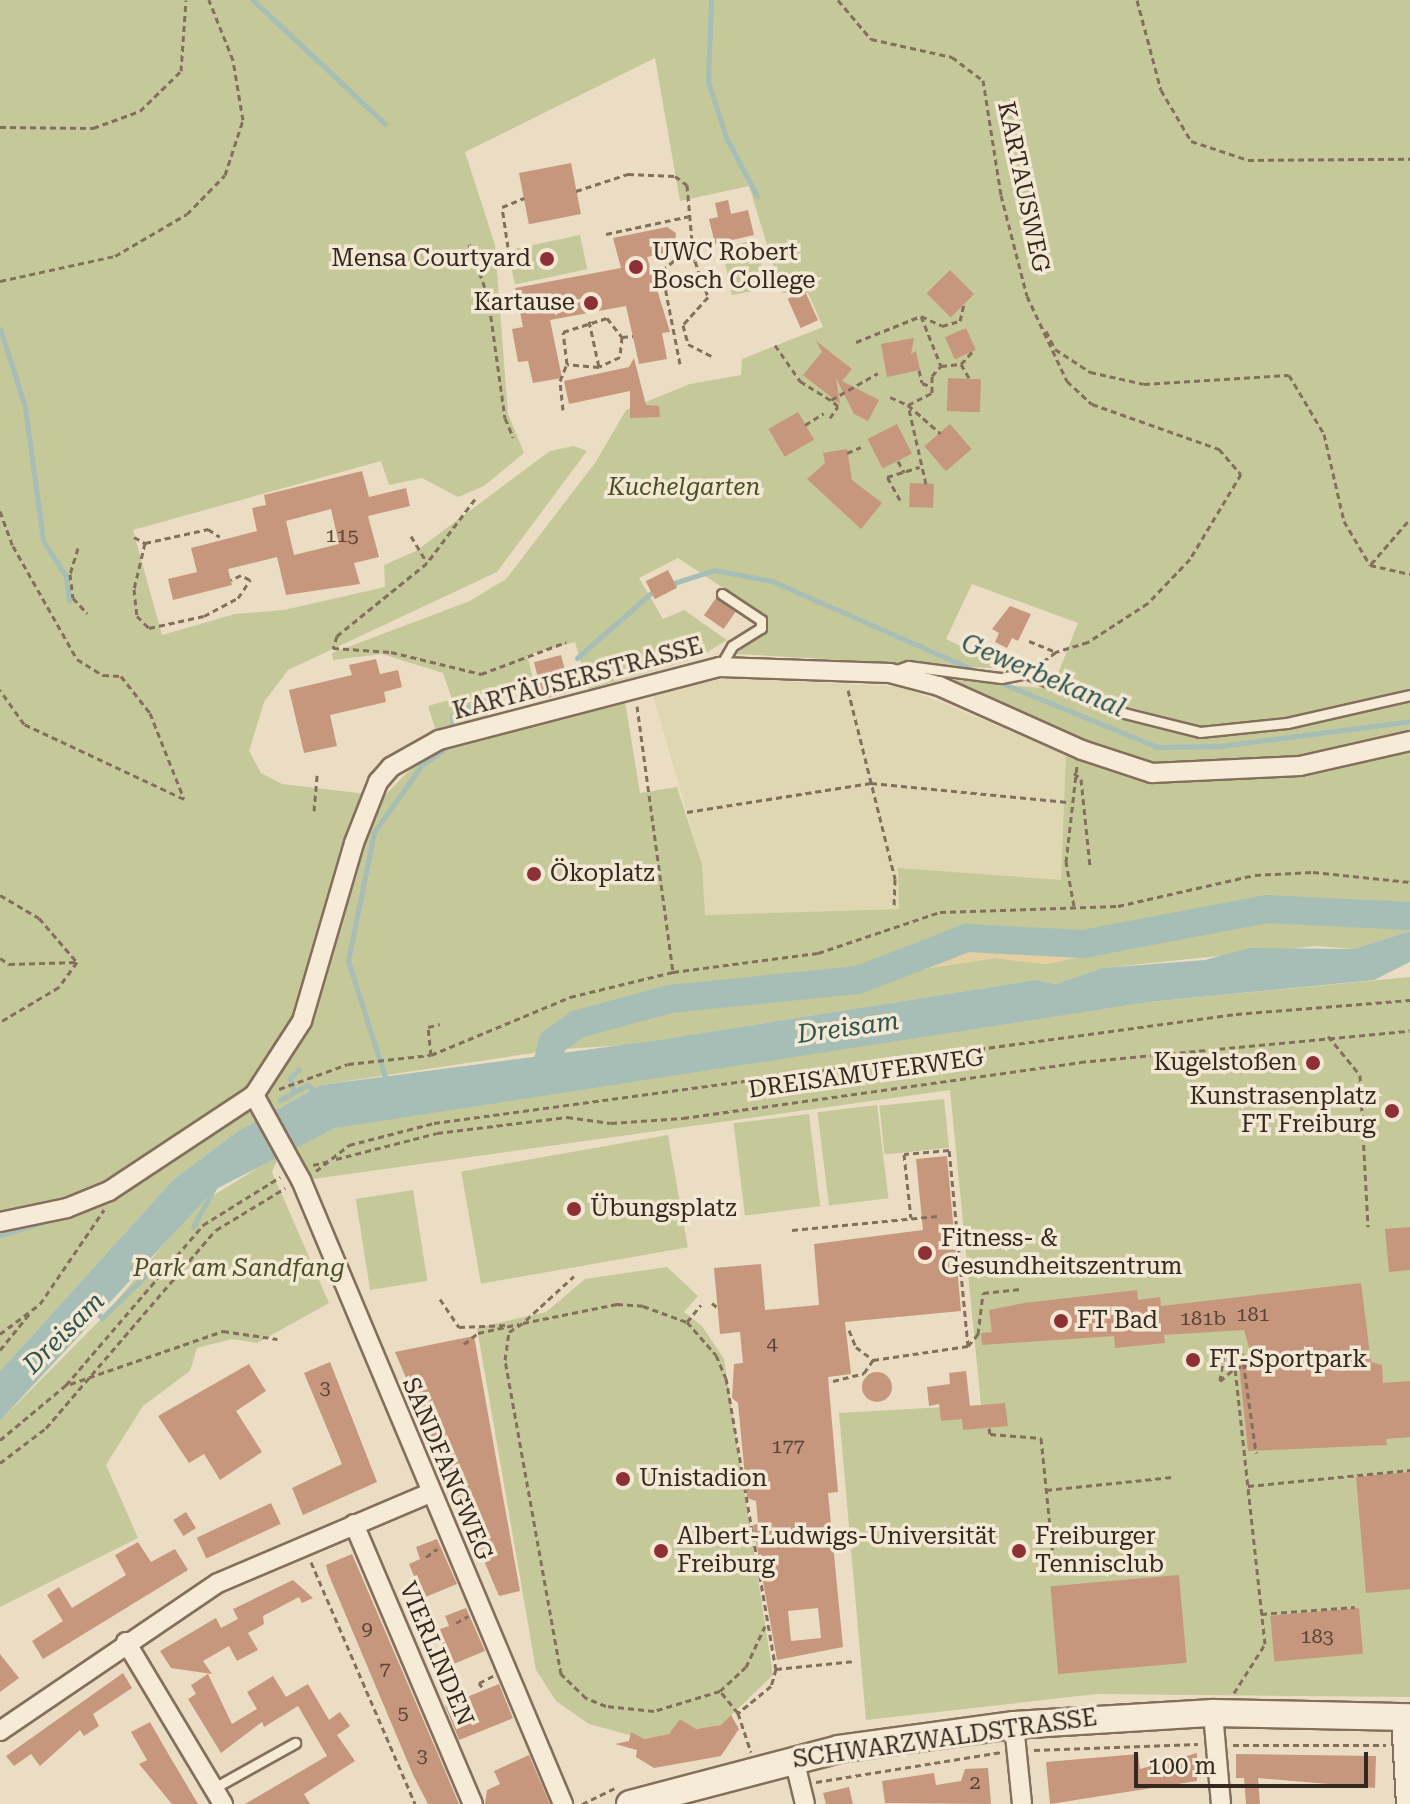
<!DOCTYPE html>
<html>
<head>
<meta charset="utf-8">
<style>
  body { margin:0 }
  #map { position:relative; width:1410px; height:1804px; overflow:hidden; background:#eaddc4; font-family:"Roboto Serif",serif }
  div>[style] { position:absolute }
  .farmland>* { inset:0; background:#dfd6b2 }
  .green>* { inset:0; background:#c5c899; transform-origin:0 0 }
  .sand>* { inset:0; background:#e4cfa3 }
  .water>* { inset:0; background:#a6beb5 }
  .stream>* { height:5px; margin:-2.5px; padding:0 2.5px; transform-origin:2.5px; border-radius:2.5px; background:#a6beb5 }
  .river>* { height:28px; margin:-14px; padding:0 14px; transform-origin:14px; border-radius:14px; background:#a6beb5 }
  .building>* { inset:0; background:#c6977d; transform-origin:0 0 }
  .round { border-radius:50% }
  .path>* { height:3px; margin-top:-1.5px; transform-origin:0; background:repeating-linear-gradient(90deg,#846f5c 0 6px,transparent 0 10px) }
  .roads { filter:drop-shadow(2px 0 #846f5c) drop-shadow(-2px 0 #846f5c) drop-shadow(0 2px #846f5c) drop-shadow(0 -2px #846f5c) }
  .lane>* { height:9px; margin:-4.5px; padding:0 4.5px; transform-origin:4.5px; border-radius:4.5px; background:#f6ebd6 }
  .street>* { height:18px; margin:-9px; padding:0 9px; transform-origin:9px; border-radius:9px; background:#f6ebd6 }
  .secondary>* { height:26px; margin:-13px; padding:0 13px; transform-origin:13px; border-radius:13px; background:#f6ebd6 }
  .dots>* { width:22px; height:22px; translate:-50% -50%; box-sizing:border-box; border:4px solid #f2e8d3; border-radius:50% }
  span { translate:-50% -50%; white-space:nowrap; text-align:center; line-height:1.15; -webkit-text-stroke:7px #f2e8d3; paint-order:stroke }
  .number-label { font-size:20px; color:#594436 }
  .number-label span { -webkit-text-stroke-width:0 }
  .street-label { font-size:24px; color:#35281f }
  .poi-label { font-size:24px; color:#35281f }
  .left { translate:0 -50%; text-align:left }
  .right { translate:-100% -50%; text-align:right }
  .park-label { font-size:24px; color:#485027; font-style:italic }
  .water-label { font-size:26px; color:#2f534f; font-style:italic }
  .scale { position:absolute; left:1134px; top:1752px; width:234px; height:36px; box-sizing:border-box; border:4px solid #35281f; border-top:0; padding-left:10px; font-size:24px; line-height:28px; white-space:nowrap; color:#35281f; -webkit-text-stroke:6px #f2e8d3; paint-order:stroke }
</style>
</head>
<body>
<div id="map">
  <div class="farmland">
    <div style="clip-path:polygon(729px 678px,903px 687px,1066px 754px,1061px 881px,898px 868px,899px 909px,705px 915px,702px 864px,652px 692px)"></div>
  </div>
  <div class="green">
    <div style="clip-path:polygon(evenodd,0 0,1410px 0,1410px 907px,1270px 902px,1097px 937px,941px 936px,867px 966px,671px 991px,578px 1017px,546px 1039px,540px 1052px,321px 1085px,238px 1131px,173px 1180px,0 1371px,0 0,655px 58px,680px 201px,749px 186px,782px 293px,808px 293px,823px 327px,742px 359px,741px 375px,690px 384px,626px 410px,595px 463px,506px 579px,470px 601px,332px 653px,333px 660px,382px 654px,443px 673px,452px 699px,428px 706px,436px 731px,488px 716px,485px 700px,534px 682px,527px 655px,575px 642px,589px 689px,698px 658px,727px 640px,684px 610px,663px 619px,639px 578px,678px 558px,767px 617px,764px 633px,736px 654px,991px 668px,997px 663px,946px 639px,972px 584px,1078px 623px,1052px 689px,954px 680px,939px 699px,1066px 754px,1061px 880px,898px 868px,899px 909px,705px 915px,702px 864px,677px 787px,640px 793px,625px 701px,440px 751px,417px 763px,384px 796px,282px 784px,261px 773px,249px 751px,264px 702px,288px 670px,497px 572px,587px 451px,574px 446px,550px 451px,416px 551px,384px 565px,385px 587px,284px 610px,235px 614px,162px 635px,133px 530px,381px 461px,389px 485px,422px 478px,458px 497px,484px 486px,524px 453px,508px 414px,495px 245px,465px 152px,655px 58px)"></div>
    <div style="left:580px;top:235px;width:35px;height:74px;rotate:78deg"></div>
    <div style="left:756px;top:240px;width:49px;height:35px;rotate:78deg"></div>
    <div style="clip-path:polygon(1287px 914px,1403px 920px,1410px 931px,1354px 949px,1316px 946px,1102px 968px,1056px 984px,1035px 980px,627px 1045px,564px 1049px,561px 1039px,584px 1025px,652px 1009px,754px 996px,823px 996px,917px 970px,995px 958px,1046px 964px)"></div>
    <div style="clip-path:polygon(1410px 977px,1410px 1697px,1097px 1694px,866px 1720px,839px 1413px,981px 1405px,950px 1090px,313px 1179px,295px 1147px,335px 1128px,438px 1109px,1149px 1002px)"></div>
    <div style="left:944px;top:1099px;width:49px;height:65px;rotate:84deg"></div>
    <div style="left:877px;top:1105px;width:94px;height:60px;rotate:83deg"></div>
    <div style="left:809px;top:1114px;width:93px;height:76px;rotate:83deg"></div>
    <div style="left:668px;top:1135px;width:114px;height:210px;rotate:80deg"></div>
    <div style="clip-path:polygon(279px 1155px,272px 1172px,329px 1303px,257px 1343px,232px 1339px,197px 1348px,190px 1371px,143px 1406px,106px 1465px,138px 1538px,0 1607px,0 1421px,102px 1318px,196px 1206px)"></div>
    <div style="left:413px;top:1190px;width:92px;height:58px;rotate:81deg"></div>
    <div style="clip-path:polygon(667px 1267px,698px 1296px,684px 1312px,702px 1326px,724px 1359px,773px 1675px,721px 1725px,695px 1729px,680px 1719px,670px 1734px,644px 1739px,589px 1724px,556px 1701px,536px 1670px,477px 1328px,546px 1312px,585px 1279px)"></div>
  </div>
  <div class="sand">
    <div style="clip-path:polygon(1270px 902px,1401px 904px,1410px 907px,1410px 924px,1287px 914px,1046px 964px,995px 958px,916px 970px,823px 996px,754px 996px,652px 1009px,584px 1025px,562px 1039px,564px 1049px,540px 1052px,546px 1039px,578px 1017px,671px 991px,867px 966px,965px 933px,1097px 937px)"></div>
  </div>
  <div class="water">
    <div style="clip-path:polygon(1410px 931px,1410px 962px,1374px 980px,1149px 1002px,335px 1128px,214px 1190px,0 1421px,0 1371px,173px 1180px,238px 1131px,321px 1085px,652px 1041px,1035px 980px,1056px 984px,1102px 968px,1205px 960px,1249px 948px,1354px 949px)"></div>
  </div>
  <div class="stream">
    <div style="left:253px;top:0;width:181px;rotate:43.2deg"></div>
    <div style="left:711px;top:0;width:81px;rotate:92.1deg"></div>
    <div style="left:708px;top:81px;width:59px;rotate:72.2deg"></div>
    <div style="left:726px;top:137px;width:67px;rotate:62.3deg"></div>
    <div style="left:0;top:329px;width:82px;rotate:72.2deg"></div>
    <div style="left:25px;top:407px;width:135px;rotate:82.3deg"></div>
    <div style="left:43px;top:541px;width:42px;rotate:56.7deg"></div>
    <div style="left:66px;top:576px;width:25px;rotate:83deg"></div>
    <div style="left:674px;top:583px;width:42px;rotate:-18deg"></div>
    <div style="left:714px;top:570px;width:59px;rotate:10.7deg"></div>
    <div style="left:772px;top:581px;width:225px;rotate:23.8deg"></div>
    <div style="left:577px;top:658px;width:98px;rotate:-41.3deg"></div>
    <div style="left:994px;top:680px;width:176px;rotate:22.3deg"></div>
    <div style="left:1157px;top:747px;width:64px;rotate:-0.9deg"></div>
    <div style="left:1221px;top:746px;width:191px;rotate:-7.5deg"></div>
    <div style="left:453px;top:732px;width:17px;rotate:-93deg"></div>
    <div style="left:452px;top:715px;width:88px;rotate:-24.2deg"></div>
    <div style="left:387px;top:1083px;width:128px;rotate:-107.7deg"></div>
    <div style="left:348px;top:961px;width:132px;rotate:-78.6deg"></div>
    <div style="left:374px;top:832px;width:81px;rotate:-54.5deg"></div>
    <div style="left:421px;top:766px;width:37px;rotate:-36deg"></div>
    <div style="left:293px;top:1089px;width:11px;rotate:-105deg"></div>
    <div style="left:290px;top:1078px;width:12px;rotate:-42deg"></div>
    <div style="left:280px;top:1100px;width:31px;rotate:-29deg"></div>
    <div style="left:307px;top:1085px;width:11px;rotate:38deg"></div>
    <div style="left:193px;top:1227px;width:47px;rotate:-61.8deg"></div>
    <div style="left:0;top:1235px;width:46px;rotate:-16.5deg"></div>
    <div style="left:98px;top:1314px;width:6px;rotate:45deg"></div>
    <div style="left:102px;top:1318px;width:76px;rotate:-44.5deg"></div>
  </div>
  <div class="river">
    <div style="left:545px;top:1073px;width:32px;rotate:-76deg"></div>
    <div style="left:553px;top:1042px;width:31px;rotate:-36deg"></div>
    <div style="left:578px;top:1024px;width:95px;rotate:-15.2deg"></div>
    <div style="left:670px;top:999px;width:189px;rotate:-5.8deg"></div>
    <div style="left:858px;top:980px;width:117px;rotate:-21.1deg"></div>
    <div style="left:967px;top:938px;width:116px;rotate:3deg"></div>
    <div style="left:1083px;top:944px;width:187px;rotate:-10.8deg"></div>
    <div style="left:1267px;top:909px;width:143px;rotate:2.8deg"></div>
  </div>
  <div class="building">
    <div style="left:571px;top:163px;width:52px;height:53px;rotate:79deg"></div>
    <div style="clip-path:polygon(728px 200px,731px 214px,748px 210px,754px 235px,715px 244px,709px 219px,718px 217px,715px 203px)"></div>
    <div style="clip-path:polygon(667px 227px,676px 233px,674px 251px,647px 257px,670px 332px,662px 333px,667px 359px,639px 364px,626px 306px,550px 320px,562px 378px,533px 383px,528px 361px,518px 362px,512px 329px,523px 327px,515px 288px,621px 268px,613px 238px)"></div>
    <div style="left:950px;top:270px;width:34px;height:33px;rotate:45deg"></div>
    <div style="left:805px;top:291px;width:32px;height:19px;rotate:66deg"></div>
    <div style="left:966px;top:328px;width:24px;height:23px;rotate:66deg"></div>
    <div style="clip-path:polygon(914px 338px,911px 354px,916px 351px,920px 370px,887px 377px,881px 344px)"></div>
    <div style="clip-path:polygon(816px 341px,852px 369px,842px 381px,879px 400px,868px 421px,854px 414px,836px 378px,840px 404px,803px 375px,822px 352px)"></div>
    <div style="clip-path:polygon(634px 358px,646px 405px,659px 406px,660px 417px,630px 418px,630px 391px,569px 404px,564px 381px,629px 367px)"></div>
    <div style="left:948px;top:378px;width:33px;height:33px;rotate:2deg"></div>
    <div style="left:798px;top:412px;width:32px;height:34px;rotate:60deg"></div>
    <div style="left:897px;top:424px;width:33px;height:33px;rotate:63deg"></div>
    <div style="left:950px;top:424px;width:33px;height:34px;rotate:49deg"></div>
    <div style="clip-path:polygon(847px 449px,852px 480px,882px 503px,861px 529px,807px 479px,825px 463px,823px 453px)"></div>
    <div style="clip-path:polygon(evenodd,362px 471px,369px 497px,406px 488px,410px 506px,368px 516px,379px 557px,354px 563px,360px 584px,286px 595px,277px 557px,228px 569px,232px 585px,173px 600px,168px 579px,197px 572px,191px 548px,257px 531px,252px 508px,266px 505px,264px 495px,362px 471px,331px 509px,339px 544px,294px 555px,286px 521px,331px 509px)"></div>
    <div style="left:910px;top:483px;width:24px;height:24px;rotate:2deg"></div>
    <div style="left:668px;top:570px;width:20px;height:25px;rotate:63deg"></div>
    <div style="left:716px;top:598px;width:24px;height:21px;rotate:35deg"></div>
    <div style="clip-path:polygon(1010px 606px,1031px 614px,1018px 641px,1012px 638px,1007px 648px,995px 642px,999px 633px,992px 629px)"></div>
    <div style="left:561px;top:655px;width:38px;height:28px;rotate:75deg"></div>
    <div style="clip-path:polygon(376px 659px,380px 674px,398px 670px,402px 687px,384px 692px,386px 702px,330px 715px,337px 746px,304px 753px,289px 690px,352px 675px,349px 665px)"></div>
    <div style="clip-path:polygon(evenodd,947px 1156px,961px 1311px,845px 1322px,851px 1374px,828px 1377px,838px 1492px,828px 1493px,843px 1647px,777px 1660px,753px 1525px,758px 1524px,756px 1501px,747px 1498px,738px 1403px,732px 1398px,734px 1364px,743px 1363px,740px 1332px,720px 1334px,714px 1268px,761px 1264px,765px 1310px,819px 1305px,814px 1244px,923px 1230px,916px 1159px,947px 1156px,818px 1608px,821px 1638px,791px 1641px,788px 1611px,818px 1608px)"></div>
    <div style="clip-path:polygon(1410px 1227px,1410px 1270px,1389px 1272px,1385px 1229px)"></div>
    <div style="clip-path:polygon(1361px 1283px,1371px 1362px,1382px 1365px,1383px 1383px,1410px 1381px,1410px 1437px,1386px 1439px,1387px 1445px,1248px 1451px,1239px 1364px,1255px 1369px,1244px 1330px,1164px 1335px,1165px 1343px,1115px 1348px,1114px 1336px,982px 1345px,981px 1333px,992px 1332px,989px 1310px,1024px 1303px,1137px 1290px,1138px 1300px,1160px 1297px,1161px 1306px)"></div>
    <div style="clip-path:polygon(474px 1336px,520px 1591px,499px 1596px,395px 1352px)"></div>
    <div style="clip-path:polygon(330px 1362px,377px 1482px,303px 1515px,292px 1488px,342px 1464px,304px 1373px)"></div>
    <div style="clip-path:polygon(249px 1364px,266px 1391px,236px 1411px,262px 1452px,220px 1480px,204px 1454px,189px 1463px,158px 1416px)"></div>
    <div style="clip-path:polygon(966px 1371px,970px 1406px,1005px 1403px,1008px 1426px,963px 1430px,962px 1419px,941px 1421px,939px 1404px,929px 1406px,927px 1387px,950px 1384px,949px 1373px)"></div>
    <div class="round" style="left:862px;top:1372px;width:30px;height:30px"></div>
    <div style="clip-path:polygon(1410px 1472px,1410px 1589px,1366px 1593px,1356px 1477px)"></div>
    <div style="left:271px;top:1503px;width:23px;height:82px;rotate:65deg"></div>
    <div style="left:186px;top:1512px;width:19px;height:15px;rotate:58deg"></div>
    <div style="clip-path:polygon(437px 1539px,457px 1584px,423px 1598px,409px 1564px,420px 1559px,416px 1547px)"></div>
    <div style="clip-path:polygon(138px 1542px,151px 1562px,175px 1549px,188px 1570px,43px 1659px,32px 1641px,63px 1621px,47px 1595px,59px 1587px,72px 1608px,126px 1575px,115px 1555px)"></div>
    <div style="clip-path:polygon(352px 1554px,437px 1752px,459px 1804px,428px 1804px,414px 1777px,328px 1573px,326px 1565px)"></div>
    <div style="left:1179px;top:1575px;width:88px;height:129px;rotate:85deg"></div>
    <div style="clip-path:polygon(293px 1580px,313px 1598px,302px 1603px,299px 1597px,263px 1616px,264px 1624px,248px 1633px,258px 1650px,237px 1661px,229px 1646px,203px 1661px,212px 1674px,171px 1668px,160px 1651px,216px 1618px,221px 1628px,238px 1619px,233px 1609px)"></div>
    <div style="clip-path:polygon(466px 1608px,485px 1651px,451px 1665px,437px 1630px,449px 1626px,445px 1616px)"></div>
    <div style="left:1359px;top:1608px;width:46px;height:89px;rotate:85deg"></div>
    <div style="clip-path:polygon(0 1654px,19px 1678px,0 1692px)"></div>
    <div style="clip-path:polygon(123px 1673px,132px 1688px,93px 1714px,99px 1726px,84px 1736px,80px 1730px,40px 1766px,31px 1754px,14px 1766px,6px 1756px)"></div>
    <div style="clip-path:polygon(208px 1674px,232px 1724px,257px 1709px,247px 1692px,273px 1676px,286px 1697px,308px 1684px,329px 1720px,340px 1712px,350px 1726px,337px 1735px,355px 1761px,304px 1794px,310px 1804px,245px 1804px,327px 1756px,298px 1706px,264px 1727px,262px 1722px,221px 1753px,188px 1699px,196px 1694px,191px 1685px)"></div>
    <div style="left:499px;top:1684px;width:37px;height:58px;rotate:68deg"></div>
    <div style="clip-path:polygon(731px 1715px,739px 1729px,721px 1756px,654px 1768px,636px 1757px,637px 1750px,615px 1744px,629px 1741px,631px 1732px,644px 1739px,669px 1734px,680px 1719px,696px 1729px,721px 1725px)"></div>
    <div style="clip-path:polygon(150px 1722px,166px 1750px,198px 1804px,172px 1804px,139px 1764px,147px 1760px,131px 1732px)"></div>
    <div style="clip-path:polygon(1197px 1753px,1197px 1781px,1050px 1804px,1046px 1762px,1138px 1754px,1140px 1769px)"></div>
    <div style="clip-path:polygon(1236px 1754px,1376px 1756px,1375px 1788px,1258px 1778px,1260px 1804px,1246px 1804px,1244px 1778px,1236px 1778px)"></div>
    <div style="clip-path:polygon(529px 1755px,550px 1804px,485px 1804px,487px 1790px,500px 1784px,494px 1771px)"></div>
    <div style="clip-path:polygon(988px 1768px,991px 1804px,885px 1803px,882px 1781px,934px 1773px,936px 1785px,961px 1781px,965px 1769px)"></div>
    <div style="clip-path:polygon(849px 1787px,853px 1804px,826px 1804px,823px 1793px)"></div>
  </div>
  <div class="path">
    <div style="left:838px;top:0;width:51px;rotate:49.8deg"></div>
    <div style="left:871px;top:39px;width:83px;rotate:12.5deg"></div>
    <div style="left:952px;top:57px;width:39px;rotate:37deg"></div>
    <div style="left:983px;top:80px;width:116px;rotate:81.1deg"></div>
    <div style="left:1001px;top:195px;width:104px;rotate:75.6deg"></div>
    <div style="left:1027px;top:296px;width:94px;rotate:64.8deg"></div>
    <div style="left:1067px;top:381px;width:34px;rotate:43deg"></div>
    <div style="left:1092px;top:404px;width:135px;rotate:19.5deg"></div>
    <div style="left:1219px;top:449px;width:33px;rotate:49deg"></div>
    <div style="left:1241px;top:474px;width:99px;rotate:121deg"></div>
    <div style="left:1190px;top:559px;width:61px;rotate:133.7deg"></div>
    <div style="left:1148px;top:603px;width:72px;rotate:147deg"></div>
    <div style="left:1088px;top:642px;width:34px;rotate:163deg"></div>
    <div style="left:1137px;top:0;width:93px;rotate:75.1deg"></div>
    <div style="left:1161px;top:90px;width:59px;rotate:59.5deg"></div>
    <div style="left:1191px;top:141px;width:60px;rotate:18.4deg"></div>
    <div style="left:1248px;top:160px;width:162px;rotate:-0.4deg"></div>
    <div style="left:0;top:127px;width:93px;rotate:0.6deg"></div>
    <div style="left:93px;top:128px;width:50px;rotate:-19.9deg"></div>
    <div style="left:140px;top:111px;width:57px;rotate:-44.3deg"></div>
    <div style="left:181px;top:71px;width:71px;rotate:-86deg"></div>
    <div style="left:576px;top:191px;width:55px;rotate:-18.1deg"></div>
    <div style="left:628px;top:174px;width:47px;rotate:2.4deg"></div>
    <div style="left:675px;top:176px;width:15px;rotate:37deg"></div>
    <div style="left:687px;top:185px;width:56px;rotate:84.9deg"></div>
    <div style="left:692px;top:241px;width:20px;rotate:131deg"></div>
    <div style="left:606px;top:234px;width:86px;rotate:-12.1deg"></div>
    <div style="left:469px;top:244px;width:55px;rotate:69.9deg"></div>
    <div style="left:488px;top:296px;width:123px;rotate:82.1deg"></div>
    <div style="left:505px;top:418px;width:21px;rotate:67deg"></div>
    <div style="left:508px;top:247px;width:40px;rotate:-98.5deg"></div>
    <div style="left:502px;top:207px;width:24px;rotate:-22deg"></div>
    <div style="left:0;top:281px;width:118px;rotate:-12.3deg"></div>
    <div style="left:115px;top:256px;width:83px;rotate:-30.3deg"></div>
    <div style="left:187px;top:214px;width:54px;rotate:-45.7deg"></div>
    <div style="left:225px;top:175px;width:58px;rotate:-71.9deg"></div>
    <div style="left:243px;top:120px;width:61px;rotate:-99.5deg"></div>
    <div style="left:233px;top:60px;width:65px;rotate:-111.8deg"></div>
    <div style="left:921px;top:316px;width:23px;rotate:25deg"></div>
    <div style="left:942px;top:326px;width:19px;rotate:-16deg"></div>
    <div style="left:960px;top:321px;width:18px;rotate:-77deg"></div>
    <div style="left:607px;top:318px;width:24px;rotate:52deg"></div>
    <div style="left:622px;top:337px;width:20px;rotate:96deg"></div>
    <div style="left:620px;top:357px;width:23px;rotate:155deg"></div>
    <div style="left:599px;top:367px;width:32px;rotate:-175deg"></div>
    <div style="left:567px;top:364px;width:32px;rotate:-97deg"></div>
    <div style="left:563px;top:332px;width:46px;rotate:-17.7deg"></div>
    <div style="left:589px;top:321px;width:47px;rotate:77.7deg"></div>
    <div style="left:1046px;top:331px;width:20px;rotate:63deg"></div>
    <div style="left:1055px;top:349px;width:42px;rotate:33.3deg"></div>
    <div style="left:1090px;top:372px;width:55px;rotate:12.5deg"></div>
    <div style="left:1144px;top:384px;width:145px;rotate:-3.6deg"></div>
    <div style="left:1289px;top:375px;width:69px;rotate:59.3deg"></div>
    <div style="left:1324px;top:434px;width:89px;rotate:77.1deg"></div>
    <div style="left:1344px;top:521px;width:51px;rotate:59.4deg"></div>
    <div style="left:1370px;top:565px;width:41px;rotate:12.7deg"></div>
    <div style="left:622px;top:337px;width:11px;rotate:-5deg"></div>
    <div style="left:856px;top:342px;width:70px;rotate:-21.8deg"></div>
    <div style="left:921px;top:316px;width:54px;rotate:68.2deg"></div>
    <div style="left:941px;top:366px;width:20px;rotate:-6deg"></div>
    <div style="left:961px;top:364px;width:18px;rotate:-47deg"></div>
    <div style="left:775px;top:345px;width:44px;rotate:55.2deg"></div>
    <div style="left:800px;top:381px;width:36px;rotate:32deg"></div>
    <div style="left:831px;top:400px;width:54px;rotate:-29.9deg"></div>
    <div style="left:680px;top:364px;width:95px;rotate:-101deg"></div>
    <div style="left:662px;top:271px;width:23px;rotate:-41deg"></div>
    <div style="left:679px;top:256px;width:17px;rotate:17deg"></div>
    <div style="left:695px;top:261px;width:38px;rotate:70deg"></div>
    <div style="left:708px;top:297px;width:38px;rotate:132deg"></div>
    <div style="left:683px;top:325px;width:20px;rotate:75deg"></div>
    <div style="left:688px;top:344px;width:28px;rotate:27deg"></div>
    <div style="left:961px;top:364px;width:16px;rotate:60deg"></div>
    <div style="left:919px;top:370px;width:13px;rotate:77deg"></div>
    <div style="left:922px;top:383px;width:11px;rotate:22deg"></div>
    <div style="left:890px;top:397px;width:20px;rotate:24deg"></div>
    <div style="left:908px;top:405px;width:27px;rotate:-27deg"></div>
    <div style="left:932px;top:393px;width:17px;rotate:-90deg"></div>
    <div style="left:932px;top:376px;width:13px;rotate:-48deg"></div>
    <div style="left:563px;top:410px;width:29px;rotate:-96deg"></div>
    <div style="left:560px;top:381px;width:18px;rotate:-68deg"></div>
    <div style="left:830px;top:418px;width:14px;rotate:-56deg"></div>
    <div style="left:838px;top:406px;width:9px;rotate:-139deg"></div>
    <div style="left:805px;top:425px;width:22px;rotate:-32deg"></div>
    <div style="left:847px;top:453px;width:15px;rotate:-23deg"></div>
    <div style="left:898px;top:461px;width:13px;rotate:61deg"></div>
    <div style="left:926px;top:484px;width:81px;rotate:-102.8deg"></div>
    <div style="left:908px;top:405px;width:43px;rotate:41.2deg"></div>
    <div style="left:475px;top:499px;width:80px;rotate:126.9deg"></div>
    <div style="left:427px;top:563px;width:116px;rotate:141deg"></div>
    <div style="left:337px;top:636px;width:13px;rotate:108deg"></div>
    <div style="left:333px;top:648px;width:58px;rotate:3.9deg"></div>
    <div style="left:391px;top:652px;width:93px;rotate:13.7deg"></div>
    <div style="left:481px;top:674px;width:91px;rotate:-20.6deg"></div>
    <div style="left:900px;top:500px;width:26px;rotate:-119deg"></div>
    <div style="left:887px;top:477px;width:34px;rotate:-17deg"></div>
    <div style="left:0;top:511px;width:37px;rotate:70deg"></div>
    <div style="left:13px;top:546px;width:130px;rotate:60.5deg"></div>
    <div style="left:77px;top:659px;width:31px;rotate:32deg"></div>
    <div style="left:103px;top:675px;width:18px;rotate:3deg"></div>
    <div style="left:121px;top:676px;width:47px;rotate:51.9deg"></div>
    <div style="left:150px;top:713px;width:92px;rotate:68.4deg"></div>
    <div style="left:184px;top:799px;width:177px;rotate:-154.9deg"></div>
    <div style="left:24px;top:724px;width:42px;rotate:-125.2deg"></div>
    <div style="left:411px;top:536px;width:31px;rotate:59deg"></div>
    <div style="left:134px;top:537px;width:13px;rotate:29deg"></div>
    <div style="left:145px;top:543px;width:65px;rotate:-12.5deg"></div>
    <div style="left:208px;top:529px;width:14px;rotate:34deg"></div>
    <div style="left:145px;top:543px;width:47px;rotate:103.4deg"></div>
    <div style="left:134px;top:589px;width:27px;rotate:84deg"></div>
    <div style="left:137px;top:616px;width:17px;rotate:45deg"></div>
    <div style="left:149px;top:628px;width:56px;rotate:-12.3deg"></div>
    <div style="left:204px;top:616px;width:38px;rotate:-28deg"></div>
    <div style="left:238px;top:598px;width:22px;rotate:-56deg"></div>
    <div style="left:250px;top:580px;width:10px;rotate:-151deg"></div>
    <div style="left:241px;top:575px;width:11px;rotate:153deg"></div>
    <div style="left:78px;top:548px;width:27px;rotate:107deg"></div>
    <div style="left:70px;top:574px;width:24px;rotate:83deg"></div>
    <div style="left:73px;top:598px;width:21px;rotate:47deg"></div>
    <div style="left:1371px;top:564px;width:60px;rotate:-49.1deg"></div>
    <div style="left:1029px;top:641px;width:29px;rotate:22deg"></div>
    <div style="left:1056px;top:652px;width:22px;rotate:144deg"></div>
    <div style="left:848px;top:690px;width:195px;rotate:76deg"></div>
    <div style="left:895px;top:879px;width:28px;rotate:92deg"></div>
    <div style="left:637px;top:706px;width:268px;rotate:82.3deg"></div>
    <div style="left:1074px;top:773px;width:9px;rotate:41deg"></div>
    <div style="left:1081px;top:779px;width:87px;rotate:84.1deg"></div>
    <div style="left:314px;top:811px;width:37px;rotate:-85deg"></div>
    <div style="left:687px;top:812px;width:186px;rotate:-9deg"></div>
    <div style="left:871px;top:783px;width:200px;rotate:5.5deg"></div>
    <div style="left:0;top:895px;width:45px;rotate:30.5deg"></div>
    <div style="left:39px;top:918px;width:58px;rotate:49.2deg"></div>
    <div style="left:77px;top:962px;width:31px;rotate:126deg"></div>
    <div style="left:59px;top:987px;width:69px;rotate:149.3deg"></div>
    <div style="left:1074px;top:906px;width:45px;rotate:-100.3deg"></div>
    <div style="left:1066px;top:862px;width:98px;rotate:-83.5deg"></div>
    <div style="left:0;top:958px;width:11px;rotate:34deg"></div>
    <div style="left:9px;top:964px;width:68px;rotate:-1.7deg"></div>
    <div style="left:1328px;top:1036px;width:50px;rotate:50.6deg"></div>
    <div style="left:1360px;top:1075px;width:152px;rotate:87deg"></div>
    <div style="left:431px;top:1055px;width:28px;rotate:-96deg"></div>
    <div style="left:428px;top:1027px;width:12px;rotate:-14deg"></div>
    <div style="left:279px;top:1089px;width:73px;rotate:-19.9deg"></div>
    <div style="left:348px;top:1064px;width:83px;rotate:-6.2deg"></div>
    <div style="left:431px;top:1055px;width:151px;rotate:-22.6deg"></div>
    <div style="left:570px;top:997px;width:106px;rotate:-13.6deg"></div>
    <div style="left:673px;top:972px;width:146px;rotate:-7.5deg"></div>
    <div style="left:818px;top:953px;width:129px;rotate:-18.6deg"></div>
    <div style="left:940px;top:912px;width:178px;rotate:-1.9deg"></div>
    <div style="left:1118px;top:906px;width:140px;rotate:-12.8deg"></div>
    <div style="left:1255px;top:875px;width:58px;rotate:-3deg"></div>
    <div style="left:1313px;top:872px;width:98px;rotate:5.9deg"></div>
    <div style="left:336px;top:1159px;width:104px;rotate:-14.4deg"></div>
    <div style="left:437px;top:1133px;width:131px;rotate:-7deg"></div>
    <div style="left:567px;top:1117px;width:44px;rotate:7.8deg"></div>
    <div style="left:611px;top:1123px;width:72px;rotate:-4deg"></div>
    <div style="left:683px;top:1118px;width:401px;rotate:-8deg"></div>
    <div style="left:1080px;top:1062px;width:331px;rotate:-5.4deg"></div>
    <div style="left:313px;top:1165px;width:16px;rotate:-14deg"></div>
    <div style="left:316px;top:1171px;width:42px;rotate:-38.2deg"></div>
    <div style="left:349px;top:1145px;width:88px;rotate:-14.5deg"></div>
    <div style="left:434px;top:1123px;width:809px;rotate:-7.74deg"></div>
    <div style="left:1236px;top:1014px;width:175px;rotate:-4.6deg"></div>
    <div style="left:792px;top:1230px;width:146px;rotate:-5.5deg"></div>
    <div style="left:440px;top:1299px;width:34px;rotate:56deg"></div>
    <div style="left:459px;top:1327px;width:49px;rotate:-2.3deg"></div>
    <div style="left:712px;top:1303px;width:8px;rotate:40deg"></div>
    <div style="left:526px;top:1320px;width:65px;rotate:-42.5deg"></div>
    <div style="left:687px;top:1322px;width:22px;rotate:-51deg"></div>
    <div style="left:849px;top:1330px;width:18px;rotate:68deg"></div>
    <div style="left:856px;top:1347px;width:21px;rotate:37deg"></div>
    <div style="left:0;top:1334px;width:50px;rotate:-36.9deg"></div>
    <div style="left:40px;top:1304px;width:114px;rotate:-55.8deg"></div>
    <div style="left:464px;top:1344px;width:18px;rotate:-38deg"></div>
    <div style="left:478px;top:1333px;width:42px;rotate:-12.4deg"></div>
    <div style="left:968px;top:1346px;width:16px;rotate:-50deg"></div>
    <div style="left:978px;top:1334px;width:41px;rotate:-83deg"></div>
    <div style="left:983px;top:1293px;width:38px;rotate:-6deg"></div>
    <div style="left:0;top:1350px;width:48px;rotate:-51deg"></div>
    <div style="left:833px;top:1381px;width:32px;rotate:-14deg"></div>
    <div style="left:864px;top:1373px;width:16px;rotate:-55deg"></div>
    <div style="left:873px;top:1360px;width:96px;rotate:-8.4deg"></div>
    <div style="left:968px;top:1346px;width:197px;rotate:-95.5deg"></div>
    <div style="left:949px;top:1150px;width:45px;rotate:174.9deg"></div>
    <div style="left:904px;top:1154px;width:64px;rotate:83.8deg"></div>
    <div style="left:1220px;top:1381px;width:27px;rotate:-82deg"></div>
    <div style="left:1224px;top:1354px;width:18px;rotate:-3deg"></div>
    <div style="left:1242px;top:1353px;width:101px;rotate:82deg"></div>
    <div style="left:1220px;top:1381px;width:20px;rotate:-41deg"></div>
    <div style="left:70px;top:1384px;width:162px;rotate:-19.1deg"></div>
    <div style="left:223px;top:1331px;width:55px;rotate:8.4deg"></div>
    <div style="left:989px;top:1428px;width:6px;rotate:81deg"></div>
    <div style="left:990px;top:1434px;width:51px;rotate:4.5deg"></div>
    <div style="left:1041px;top:1438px;width:129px;rotate:84.2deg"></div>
    <div style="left:0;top:1440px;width:86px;rotate:-39.8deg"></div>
    <div style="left:66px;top:1385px;width:211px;rotate:-49.4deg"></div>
    <div style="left:203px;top:1225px;width:91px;rotate:-31.9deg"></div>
    <div style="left:0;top:1463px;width:58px;rotate:-37.3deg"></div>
    <div style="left:46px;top:1428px;width:261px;rotate:-49.4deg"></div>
    <div style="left:216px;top:1230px;width:81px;rotate:-31.3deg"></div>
    <div style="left:1248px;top:1486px;width:163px;rotate:-5.6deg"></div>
    <div style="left:1046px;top:1490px;width:127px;rotate:-5.9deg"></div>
    <div style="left:426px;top:1557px;width:14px;rotate:-36deg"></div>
    <div style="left:311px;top:1562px;width:263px;rotate:66.7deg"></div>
    <div style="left:1261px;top:1614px;width:94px;rotate:-4.3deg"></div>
    <div style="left:456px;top:1623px;width:14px;rotate:-30deg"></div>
    <div style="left:776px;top:1669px;width:79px;rotate:-5.8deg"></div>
    <div style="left:482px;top:1687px;width:5px;rotate:-127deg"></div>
    <div style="left:479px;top:1683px;width:16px;rotate:-27deg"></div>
    <div style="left:720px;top:1691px;width:35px;rotate:-43deg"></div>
    <div style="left:746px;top:1667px;width:45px;rotate:-65.1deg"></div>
    <div style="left:1234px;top:1693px;width:58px;rotate:-57.7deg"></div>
    <div style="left:1265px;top:1644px;width:278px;rotate:-96.2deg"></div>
    <div style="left:1235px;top:1368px;width:19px;rotate:-12deg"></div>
    <div style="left:738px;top:1713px;width:28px;rotate:-129deg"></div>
    <div style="left:720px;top:1691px;width:69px;rotate:163.1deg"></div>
    <div style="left:654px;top:1711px;width:48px;rotate:-174.1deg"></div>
    <div style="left:606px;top:1706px;width:22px;rotate:-158deg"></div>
    <div style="left:586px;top:1698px;width:35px;rotate:-136deg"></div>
    <div style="left:561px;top:1674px;width:319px;rotate:-100.1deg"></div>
    <div style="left:505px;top:1360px;width:28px;rotate:-82deg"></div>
    <div style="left:509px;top:1332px;width:17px;rotate:-33deg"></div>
    <div style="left:523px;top:1323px;width:96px;rotate:-11.4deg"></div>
    <div style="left:617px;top:1304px;width:26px;rotate:4deg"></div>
    <div style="left:643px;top:1306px;width:47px;rotate:20deg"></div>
    <div style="left:687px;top:1322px;width:44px;rotate:48.7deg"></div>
    <div style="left:716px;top:1355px;width:25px;rotate:67deg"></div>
    <div style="left:726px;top:1378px;width:295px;rotate:80.3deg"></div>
    <div style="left:776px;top:1669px;width:18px;rotate:106deg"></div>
    <div style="left:771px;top:1686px;width:43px;rotate:140.7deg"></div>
    <div style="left:738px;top:1713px;width:41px;rotate:71.6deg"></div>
    <div style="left:1233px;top:1745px;width:153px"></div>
    <div style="left:1034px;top:1750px;width:164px;rotate:-2.1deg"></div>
    <div style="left:816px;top:1782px;width:188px;rotate:-9.2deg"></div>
    <div style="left:582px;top:1804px;width:37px;rotate:-26deg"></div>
  </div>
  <div class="roads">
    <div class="lane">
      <div style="left:720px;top:667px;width:24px;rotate:-60deg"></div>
      <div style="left:732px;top:646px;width:34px;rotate:-32deg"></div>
      <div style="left:761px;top:628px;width:8px;rotate:-90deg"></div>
      <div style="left:761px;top:620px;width:47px;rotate:-146.3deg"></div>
      <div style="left:894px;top:671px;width:15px;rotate:-20deg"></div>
      <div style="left:908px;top:666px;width:94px;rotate:7.4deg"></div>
      <div style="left:1001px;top:678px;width:25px;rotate:-11deg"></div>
      <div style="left:1026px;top:673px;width:106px;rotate:22.2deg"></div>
      <div style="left:1124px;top:713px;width:78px;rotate:14deg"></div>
      <div style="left:1200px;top:732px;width:87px;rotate:-5.9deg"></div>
      <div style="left:1287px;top:723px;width:126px;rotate:-12.8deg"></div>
      <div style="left:214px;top:1788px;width:93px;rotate:-29.1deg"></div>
    </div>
    <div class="street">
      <div style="left:254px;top:1095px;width:97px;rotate:61.1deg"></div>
      <div style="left:301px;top:1180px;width:677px;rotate:67.22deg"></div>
      <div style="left:0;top:1222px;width:68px;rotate:-11.8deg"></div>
      <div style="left:67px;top:1208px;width:45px;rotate:-22deg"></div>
      <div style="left:109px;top:1191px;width:174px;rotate:-33.5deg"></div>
      <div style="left:254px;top:1095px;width:88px;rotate:-57deg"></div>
      <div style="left:302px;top:1021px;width:185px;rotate:-73.7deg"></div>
      <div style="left:354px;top:843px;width:66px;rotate:-68.5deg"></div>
      <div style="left:378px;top:782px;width:20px;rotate:-49deg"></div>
      <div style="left:391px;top:767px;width:55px;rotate:-29.4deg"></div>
      <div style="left:439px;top:740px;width:290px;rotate:-14.6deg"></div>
      <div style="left:720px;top:667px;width:170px;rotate:2deg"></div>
      <div style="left:890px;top:673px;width:51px;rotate:14.9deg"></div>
      <div style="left:939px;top:686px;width:157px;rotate:24.1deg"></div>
      <div style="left:1082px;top:750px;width:74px;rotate:18.2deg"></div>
      <div style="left:1152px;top:773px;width:148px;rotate:-2.7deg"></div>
      <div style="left:1300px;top:766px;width:113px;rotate:-12.8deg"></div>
      <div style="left:354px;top:1524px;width:304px;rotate:67deg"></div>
      <div style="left:126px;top:1642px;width:189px;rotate:59.1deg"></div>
      <div style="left:1213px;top:1713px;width:91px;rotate:85deg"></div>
      <div style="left:1401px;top:1717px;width:87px;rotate:86.7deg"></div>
      <div style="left:1014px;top:1725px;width:79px;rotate:84.2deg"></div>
      <div style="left:0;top:1731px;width:263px;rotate:-34.2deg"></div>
      <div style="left:218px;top:1583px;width:230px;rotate:-23deg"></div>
      <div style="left:794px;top:1759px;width:46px;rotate:76.3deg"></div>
    </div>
    <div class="secondary">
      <div style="left:630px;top:1804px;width:216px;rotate:-14.7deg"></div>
      <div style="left:839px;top:1749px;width:177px;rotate:-7.8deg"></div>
      <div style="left:1014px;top:1725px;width:199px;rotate:-3.5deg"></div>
      <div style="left:1213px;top:1713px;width:197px;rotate:1.2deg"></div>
    </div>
  </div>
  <div class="dots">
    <div style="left:547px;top:259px;background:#8e3136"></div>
    <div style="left:636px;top:267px;background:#8e3136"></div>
    <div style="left:591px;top:303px;background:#8e3136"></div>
    <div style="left:534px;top:874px;background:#8e3136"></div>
    <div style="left:1313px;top:1063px;background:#8e3136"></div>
    <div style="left:1392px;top:1111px;background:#8e3136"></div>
    <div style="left:574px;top:1209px;background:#8e3136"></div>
    <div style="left:925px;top:1253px;background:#8e3136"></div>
    <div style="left:1061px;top:1321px;background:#8e3136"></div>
    <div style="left:1193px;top:1360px;background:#8e3136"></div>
    <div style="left:623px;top:1479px;background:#8e3136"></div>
    <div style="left:661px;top:1551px;background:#8e3136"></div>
    <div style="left:1019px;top:1551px;background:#8e3136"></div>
  </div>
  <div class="number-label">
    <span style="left:342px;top:535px">115</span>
    <span style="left:1253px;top:1314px">181</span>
    <span style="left:1203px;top:1318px">181b</span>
    <span style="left:772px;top:1343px">4</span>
    <span style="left:325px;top:1387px">3</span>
    <span style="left:788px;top:1446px">177</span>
    <span style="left:367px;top:1628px">9</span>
    <span style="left:1317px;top:1636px">183</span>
    <span style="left:385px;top:1669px">7</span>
    <span style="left:403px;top:1712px">5</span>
    <span style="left:422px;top:1755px">3</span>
    <span style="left:975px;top:1782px">2</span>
  </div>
  <div class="street-label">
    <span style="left:1023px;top:187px;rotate:78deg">KARTAUSWEG</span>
    <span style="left:578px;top:679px;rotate:-15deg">KARTÄUSERSTRASSE</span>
    <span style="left:866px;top:1074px;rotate:-8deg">DREISAMUFERWEG</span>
    <span style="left:447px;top:1469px;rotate:67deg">SANDFANGWEG</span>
    <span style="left:436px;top:1654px;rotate:67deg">VIERLINDEN</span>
    <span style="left:945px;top:1739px;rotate:-8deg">SCHWARZWALDSTRASSE</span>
  </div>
  <div class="poi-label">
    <span class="left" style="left:652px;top:267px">UWC Robert<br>Bosch College</span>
    <span class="right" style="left:531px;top:259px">Mensa Courtyard</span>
    <span class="right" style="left:575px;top:303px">Kartause</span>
    <span class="left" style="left:550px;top:874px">Ökoplatz</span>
    <span class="right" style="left:1297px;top:1063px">Kugelstoßen</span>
    <span class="right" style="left:1376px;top:1111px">Kunstrasenplatz<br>FT Freiburg</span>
    <span class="left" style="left:590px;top:1209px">Übungsplatz</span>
    <span class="left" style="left:941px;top:1253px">Fitness- &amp;<br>Gesundheitszentrum</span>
    <span class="left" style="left:1077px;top:1321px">FT Bad</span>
    <span class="left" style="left:1209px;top:1360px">FT-Sportpark</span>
    <span class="left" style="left:639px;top:1479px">Unistadion</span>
    <span class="left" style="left:677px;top:1551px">Albert-Ludwigs-Universität<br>Freiburg</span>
    <span class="left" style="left:1035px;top:1551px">Freiburger<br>Tennisclub</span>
  </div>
  <div class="park-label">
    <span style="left:684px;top:488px">Kuchelgarten</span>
    <span style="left:239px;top:1269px">Park am Sandfang</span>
  </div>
  <div class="water-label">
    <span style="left:1043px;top:676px;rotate:23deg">Gewerbekanal</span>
    <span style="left:848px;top:1028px;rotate:-8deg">Dreisam</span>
    <span style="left:64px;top:1333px;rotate:-45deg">Dreisam</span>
  </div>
  <div class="scale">100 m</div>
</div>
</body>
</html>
